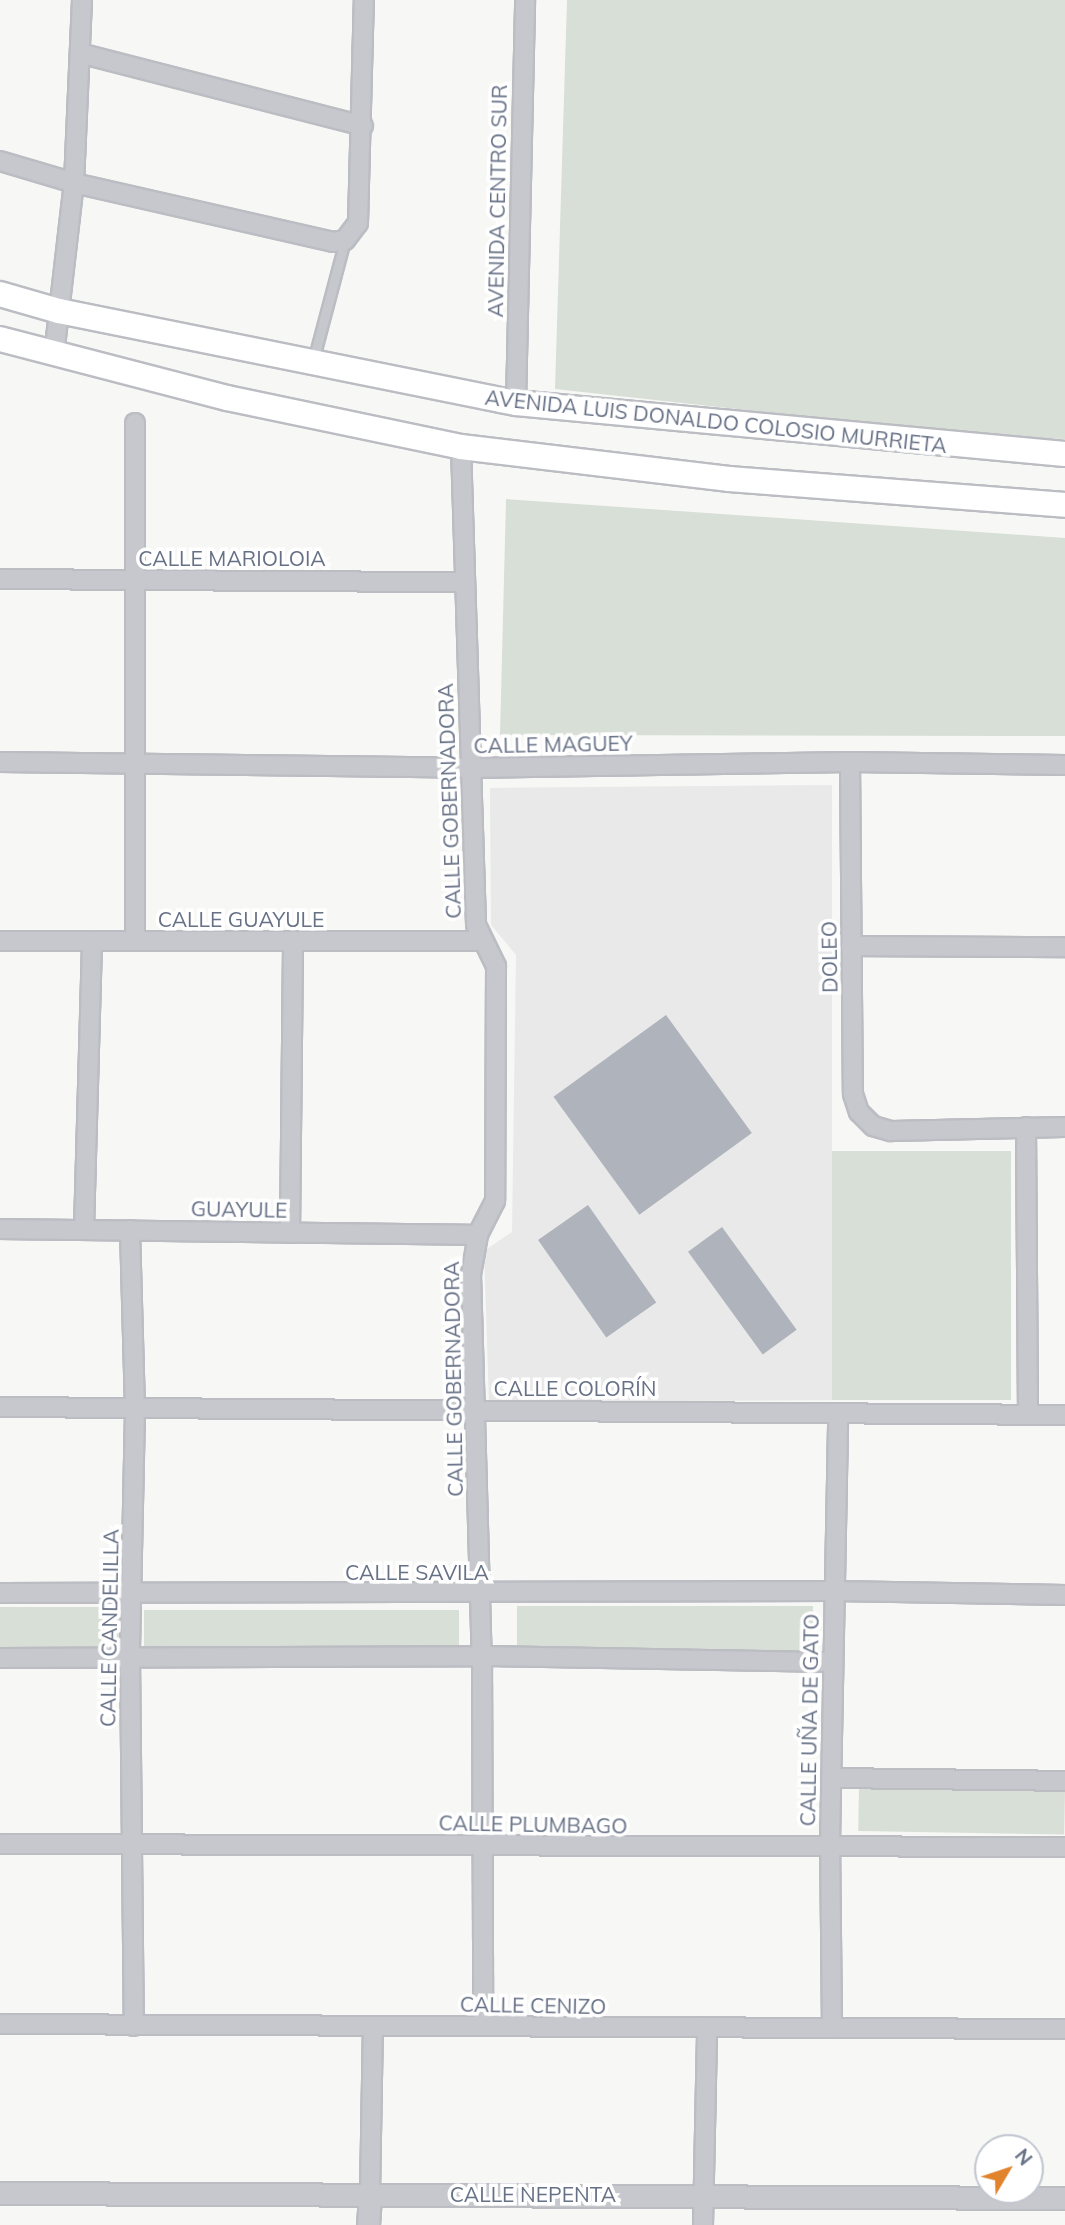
<!DOCTYPE html>
<html>
<head>
<meta charset="utf-8">
<style>
  body { margin:0 }
  #map { position:relative; width:1065px; height:2225px; overflow:hidden; background:#f7f8f5; font-family:Mulish,sans-serif }
  div>[style] { position:absolute }
  .built>* { inset:0; background:#e8e9e8 }
  .green>* { inset:0; background:#d8dfd6; transform-origin:0 0 }
  .building>* { inset:0; background:#aeb3bc; transform-origin:0 0 }
  .roads { filter:drop-shadow(2px 0 #bbbdc3) drop-shadow(-2px 0 #bbbdc3) drop-shadow(0 2px #bbbdc3) drop-shadow(0 -2px #bbbdc3) }
  .service>* { height:9px; margin:-4.5px; padding:0 4.5px; transform-origin:4.5px; border-radius:4.5px; background:#c6c8cd }
  .minor>* { height:18px; margin:-9px; padding:0 9px; transform-origin:9px; border-radius:9px; background:#c6c8cd }
  .tertiary>* { height:21px; margin:-10.5px; padding:0 10.5px; transform-origin:10.5px; border-radius:10.5px; background:#c6c8cd }
  .secondary>* { height:24px; margin:-12px; padding:0 12px; transform-origin:12px; border-radius:12px; background:#fff }
  span { translate:-50% -50%; white-space:nowrap; text-align:center; line-height:1.15; -webkit-text-stroke:7px #fff; paint-order:stroke }
  .street-label { font-size:21px; color:#677186 }
  .north { position:absolute; left:974px; top:2134px; width:70px; height:70px; box-sizing:border-box; background:#fff; border:2px solid #c2c6cf; border-radius:50%; rotate:51deg; font-size:19px; font-weight:700; line-height:28px; text-align:center; color:#677186 }
  .north::after { content:''; display:block; margin:auto; width:24px; height:32px; background:#e1832c; clip-path:polygon(50% 0,100% 100%,50% 72%,0 100%) }
</style>
</head>
<body>
<div id="map">
  <div class="built">
    <div style="clip-path:polygon(832px 785px,832px 1400px,489px 1402px,484px 1251px,512px 1232px,516px 955px,491px 925px,490px 788px)"></div>
  </div>
  <div class="green">
    <div style="clip-path:polygon(567px 0,1065px 0,1065px 439px,984px 436px,555px 389px)"></div>
    <div style="clip-path:polygon(506px 499px,1065px 538px,1065px 736px,500px 735px)"></div>
    <div style="left:832px;top:1151px;width:179px;height:249px"></div>
    <div style="left:813px;top:1606px;width:47px;height:296px;rotate:90deg"></div>
    <div style="left:0;top:1607px;width:122px;height:40px"></div>
    <div style="left:144px;top:1610px;width:315px;height:41px"></div>
    <div style="left:859px;top:1787px;width:206px;height:44px;rotate:1deg"></div>
  </div>
  <div class="building">
    <div style="left:666px;top:1015px;width:146px;height:139px;rotate:54deg"></div>
    <div style="left:588px;top:1205px;width:119px;height:61px;rotate:55deg"></div>
    <div style="left:722px;top:1227px;width:127px;height:42px;rotate:54deg"></div>
  </div>
  <div class="roads">
    <div class="service">
      <div style="left:313px;top:361px;width:125px;rotate:-75.2deg"></div>
    </div>
    <div class="minor">
      <div style="left:83px;top:54px;width:289px;rotate:14.4deg"></div>
      <div style="left:0;top:161px;width:77px;rotate:16.6deg"></div>
      <div style="left:74px;top:183px;width:266px;rotate:12.8deg"></div>
      <div style="left:333px;top:242px;width:12px;rotate:-9deg"></div>
      <div style="left:345px;top:240px;width:21px;rotate:-53deg"></div>
      <div style="left:358px;top:223px;width:223px;rotate:-88.5deg"></div>
      <div style="left:54px;top:355px;width:173px;rotate:-83.4deg"></div>
      <div style="left:74px;top:183px;width:183px;rotate:-87.5deg"></div>
      <div style="left:516px;top:403px;width:403px;rotate:-88.7deg"></div>
      <div style="left:135px;top:423px;width:518px;rotate:90deg"></div>
      <div style="left:461px;top:447px;width:478px;rotate:88.2deg"></div>
      <div style="left:476px;top:925px;width:46px;rotate:64deg"></div>
      <div style="left:496px;top:966px;width:235px;rotate:90.2deg"></div>
      <div style="left:495px;top:1201px;width:38px;rotate:117deg"></div>
      <div style="left:478px;top:1235px;width:40px;rotate:100deg"></div>
      <div style="left:471px;top:1274px;width:382px;rotate:88.4deg"></div>
      <div style="left:482px;top:1656px;width:370px;rotate:89.8deg"></div>
      <div style="left:0;top:579px;width:464px;rotate:0.4deg"></div>
      <div style="left:0;top:762px;width:471px;rotate:0.7deg"></div>
      <div style="left:471px;top:768px;width:379px;rotate:-0.9deg"></div>
      <div style="left:850px;top:762px;width:215px;rotate:0.8deg"></div>
      <div style="left:850px;top:762px;width:332px;rotate:89.5deg"></div>
      <div style="left:853px;top:1094px;width:19px;rotate:72deg"></div>
      <div style="left:859px;top:1112px;width:20px;rotate:45deg"></div>
      <div style="left:873px;top:1126px;width:19px;rotate:16deg"></div>
      <div style="left:891px;top:1131px;width:174px;rotate:-1.3deg"></div>
      <div style="left:0;top:941px;width:482px"></div>
      <div style="left:851px;top:946px;width:214px;rotate:0.3deg"></div>
      <div style="left:1026px;top:1127px;width:287px;rotate:89.6deg"></div>
      <div style="left:0;top:1229px;width:478px;rotate:0.7deg"></div>
      <div style="left:84px;top:1229px;width:286px;rotate:-88.4deg"></div>
      <div style="left:130px;top:1230px;width:180px;rotate:88.4deg"></div>
      <div style="left:135px;top:1410px;width:248px;rotate:91.2deg"></div>
      <div style="left:130px;top:1658px;width:368px;rotate:89.4deg"></div>
      <div style="left:290px;top:1233px;width:290px;rotate:-89.4deg"></div>
      <div style="left:0;top:1407px;width:1065px;rotate:0.43deg"></div>
      <div style="left:0;top:1593px;width:834px;rotate:-0.14deg"></div>
      <div style="left:834px;top:1591px;width:231px;rotate:1deg"></div>
      <div style="left:0;top:1658px;width:482px;rotate:-0.2deg"></div>
      <div style="left:482px;top:1656px;width:351px;rotate:1deg"></div>
      <div style="left:831px;top:1778px;width:234px;rotate:0.7deg"></div>
      <div style="left:0;top:1844px;width:1065px;rotate:0.16deg"></div>
      <div style="left:0;top:2024px;width:1065px;rotate:0.27deg"></div>
      <div style="left:832px;top:2028px;width:185px;rotate:-90.6deg"></div>
      <div style="left:830px;top:1843px;width:430px;rotate:-88.9deg"></div>
      <div style="left:370px;top:2194px;width:165px;rotate:-89deg"></div>
      <div style="left:703px;top:2225px;width:195px;rotate:-88.8deg"></div>
    </div>
    <div class="tertiary">
      <div style="left:0;top:2193px;width:1065px;rotate:0.27deg"></div>
      <div style="left:368px;top:2225px;width:31px;rotate:-86deg"></div>
    </div>
    <div class="secondary">
      <div style="left:0;top:294px;width:61px;rotate:16.1deg"></div>
      <div style="left:59px;top:311px;width:466px;rotate:11.4deg"></div>
      <div style="left:516px;top:403px;width:551px;rotate:5.31deg"></div>
      <div style="left:0;top:339px;width:235px;rotate:14.6deg"></div>
      <div style="left:227px;top:398px;width:239px;rotate:11.8deg"></div>
      <div style="left:461px;top:447px;width:270px;rotate:6.8deg"></div>
      <div style="left:729px;top:479px;width:337px;rotate:4.4deg"></div>
    </div>
  </div>
  <div class="street-label">
    <span style="left:497px;top:201px;rotate:-89deg">AVENIDA CENTRO SUR</span>
    <span style="left:716px;top:421px;rotate:6deg">AVENIDA LUIS DONALDO COLOSIO MURRIETA</span>
    <span style="left:232px;top:558px">CALLE MARIOLOIA</span>
    <span style="left:553px;top:744px;rotate:-1deg">CALLE MAGUEY</span>
    <span style="left:449px;top:801px;rotate:-92deg">CALLE GOBERNADORA</span>
    <span style="left:241px;top:919px">CALLE GUAYULE</span>
    <span style="left:829px;top:957px;rotate:-91deg">DOLEO</span>
    <span style="left:239px;top:1209px;rotate:1deg">GUAYULE</span>
    <span style="left:453px;top:1379px;rotate:-91deg">CALLE GOBERNADORA</span>
    <span style="left:575px;top:1388px">CALLE COLORÍN</span>
    <span style="left:417px;top:1572px">CALLE SAVILA</span>
    <span style="left:109px;top:1628px;rotate:-89deg">CALLE CANDELILLA</span>
    <span style="left:809px;top:1720px;rotate:-89deg">CALLE UÑA DE GATO</span>
    <span style="left:533px;top:1824px;rotate:1deg">CALLE PLUMBAGO</span>
    <span style="left:533px;top:2005px;rotate:1deg">CALLE CENIZO</span>
    <span style="left:533px;top:2194px">CALLE NEPENTA</span>
  </div>
  <div class="north">N</div>
</div>
</body>
</html>
